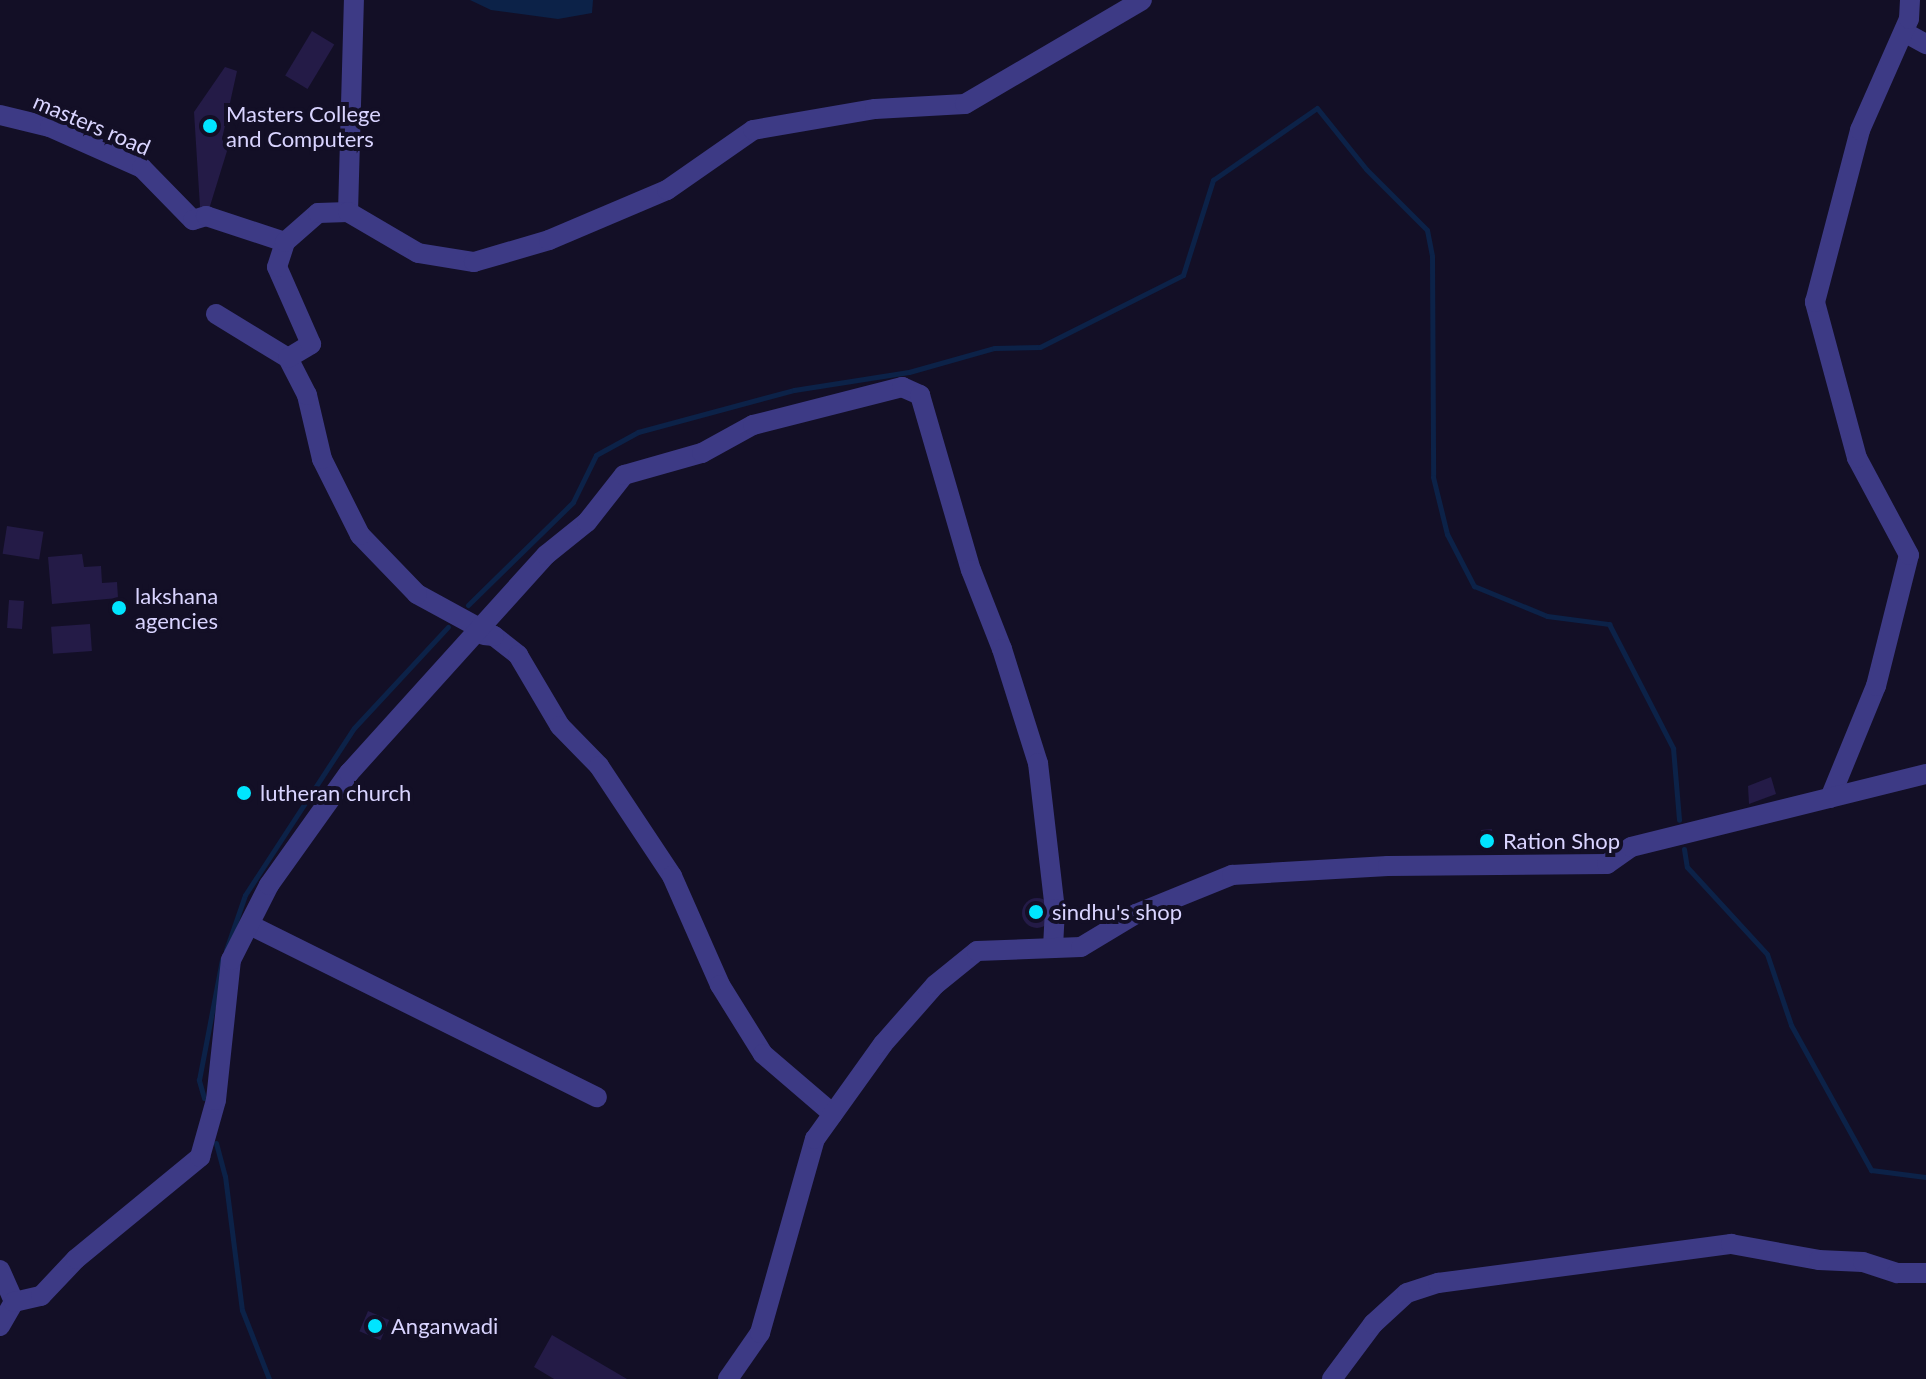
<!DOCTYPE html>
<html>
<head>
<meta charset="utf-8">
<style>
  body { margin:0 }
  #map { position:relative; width:1926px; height:1379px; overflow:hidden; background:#130f26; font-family:Lato,sans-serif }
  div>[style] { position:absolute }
  .water>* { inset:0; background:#0c2248 }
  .stream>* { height:5px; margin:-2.5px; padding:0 2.5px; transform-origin:2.5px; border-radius:2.5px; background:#0c2248 }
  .building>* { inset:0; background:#241b47; transform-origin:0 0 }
  .round { border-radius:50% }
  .minor>* { height:20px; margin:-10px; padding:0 10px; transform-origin:10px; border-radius:10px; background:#3d3a85 }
  .dots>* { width:22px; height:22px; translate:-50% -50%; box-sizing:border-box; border:4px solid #130f26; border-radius:50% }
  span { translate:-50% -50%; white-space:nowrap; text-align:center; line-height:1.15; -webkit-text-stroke:8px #130f26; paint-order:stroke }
  .poi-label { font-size:22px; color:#d9d4ff }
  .left { translate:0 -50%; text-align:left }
  .street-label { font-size:22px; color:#d9d4ff }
</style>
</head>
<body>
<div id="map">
  <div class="water">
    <div style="clip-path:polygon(470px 0,593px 0,592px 13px,558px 19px,491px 10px)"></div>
  </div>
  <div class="stream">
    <div style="left:468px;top:605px;width:147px;rotate:-44.4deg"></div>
    <div style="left:573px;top:502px;width:52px;rotate:-63.9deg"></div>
    <div style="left:596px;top:455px;width:48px;rotate:-28.7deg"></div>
    <div style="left:638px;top:432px;width:162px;rotate:-15.1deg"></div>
    <div style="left:794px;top:390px;width:116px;rotate:-8.9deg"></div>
    <div style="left:909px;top:372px;width:88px;rotate:-15.8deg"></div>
    <div style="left:994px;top:348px;width:46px;rotate:-1.2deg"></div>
    <div style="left:1040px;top:347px;width:160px;rotate:-26.7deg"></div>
    <div style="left:1183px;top:275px;width:100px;rotate:-72.5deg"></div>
    <div style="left:1213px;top:180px;width:126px;rotate:-34.7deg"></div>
    <div style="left:1317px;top:108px;width:78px;rotate:51.2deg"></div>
    <div style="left:1366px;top:169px;width:86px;rotate:45deg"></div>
    <div style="left:1427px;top:230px;width:26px;rotate:79deg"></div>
    <div style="left:1432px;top:256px;width:221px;rotate:89.7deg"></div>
    <div style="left:1433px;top:477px;width:59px;rotate:76.2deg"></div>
    <div style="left:1447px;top:534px;width:59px;rotate:62.6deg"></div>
    <div style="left:1474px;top:586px;width:79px;rotate:22.3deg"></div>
    <div style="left:1547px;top:616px;width:63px;rotate:7.4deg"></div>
    <div style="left:1609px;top:624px;width:140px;rotate:62.7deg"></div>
    <div style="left:1673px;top:748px;width:72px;rotate:85.2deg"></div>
    <div style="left:1684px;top:849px;width:18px;rotate:81deg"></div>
    <div style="left:1687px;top:867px;width:118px;rotate:47.4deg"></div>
    <div style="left:1767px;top:954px;width:75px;rotate:71.3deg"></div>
    <div style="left:1791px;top:1025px;width:166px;rotate:61.1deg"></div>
    <div style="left:1871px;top:1170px;width:55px;rotate:7.3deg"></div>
    <div style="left:226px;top:950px;width:58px;rotate:-70.9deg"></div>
    <div style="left:245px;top:895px;width:199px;rotate:-56.9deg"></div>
    <div style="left:354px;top:728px;width:138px;rotate:-47.1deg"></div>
    <div style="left:204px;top:1098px;width:19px;rotate:-106deg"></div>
    <div style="left:199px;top:1080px;width:123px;rotate:-79.2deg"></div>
    <div style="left:216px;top:1143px;width:34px;rotate:75deg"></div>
    <div style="left:225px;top:1176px;width:135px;rotate:82.8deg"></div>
    <div style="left:242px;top:1310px;width:74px;rotate:68.6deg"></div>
  </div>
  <div class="building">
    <div style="left:312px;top:31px;width:26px;height:52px;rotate:31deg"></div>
    <div style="clip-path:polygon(225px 67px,237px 71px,222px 139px,227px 151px,210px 206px,200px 207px,194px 112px)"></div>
    <div style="left:7px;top:526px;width:37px;height:28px;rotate:9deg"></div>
    <div style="clip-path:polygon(82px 554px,84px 567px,101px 566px,102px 583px,117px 582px,118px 598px,52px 604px,48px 557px)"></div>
    <div style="left:9px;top:600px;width:15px;height:28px;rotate:4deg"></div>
    <div style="left:90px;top:624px;width:27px;height:39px;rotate:86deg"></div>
    <div style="clip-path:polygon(1771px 777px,1776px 794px,1749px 804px,1748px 786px)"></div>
    <div style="left:1492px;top:829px;width:21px;height:11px;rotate:85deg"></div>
    <div class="round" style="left:1022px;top:898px;width:30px;height:30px"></div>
    <div style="left:368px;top:1311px;width:23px;height:22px;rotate:23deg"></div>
    <div style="clip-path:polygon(552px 1335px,627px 1379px,554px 1379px,534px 1367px)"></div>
  </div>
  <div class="minor">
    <div style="left:1904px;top:32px;width:25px;rotate:29deg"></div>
    <div style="left:0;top:115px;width:51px;rotate:13.5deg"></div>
    <div style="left:50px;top:127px;width:101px;rotate:24deg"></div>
    <div style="left:142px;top:168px;width:73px;rotate:45.6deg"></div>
    <div style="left:193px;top:220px;width:14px;rotate:-17deg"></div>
    <div style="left:206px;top:216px;width:83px;rotate:18.2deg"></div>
    <div style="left:348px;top:212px;width:212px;rotate:-88.4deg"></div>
    <div style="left:216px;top:314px;width:84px;rotate:31.4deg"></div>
    <div style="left:484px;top:635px;width:10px;rotate:6deg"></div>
    <div style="left:494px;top:636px;width:31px;rotate:38deg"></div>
    <div style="left:518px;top:655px;width:82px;rotate:59.4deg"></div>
    <div style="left:560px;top:726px;width:56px;rotate:45.7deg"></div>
    <div style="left:599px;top:766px;width:132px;rotate:56.4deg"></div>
    <div style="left:672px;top:876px;width:119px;rotate:66.2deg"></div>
    <div style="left:720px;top:985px;width:81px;rotate:58.1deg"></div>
    <div style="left:763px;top:1054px;width:92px;rotate:40.6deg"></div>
    <div style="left:494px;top:636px;width:88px;rotate:-151.4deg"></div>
    <div style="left:417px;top:594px;width:82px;rotate:-134deg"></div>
    <div style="left:360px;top:535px;width:85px;rotate:-116.6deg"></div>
    <div style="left:322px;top:459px;width:66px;rotate:-103.2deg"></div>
    <div style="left:307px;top:395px;width:42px;rotate:-117.2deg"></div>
    <div style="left:288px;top:358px;width:27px;rotate:-31deg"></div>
    <div style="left:311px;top:344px;width:84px;rotate:-113.8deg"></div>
    <div style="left:277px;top:267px;width:26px;rotate:-72deg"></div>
    <div style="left:285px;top:242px;width:44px;rotate:-41.3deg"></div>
    <div style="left:318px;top:213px;width:30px;rotate:-2deg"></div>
    <div style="left:348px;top:212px;width:81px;rotate:30.4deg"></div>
    <div style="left:418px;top:253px;width:57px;rotate:9.1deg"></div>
    <div style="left:474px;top:262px;width:78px;rotate:-16.3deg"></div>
    <div style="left:549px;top:240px;width:128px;rotate:-23deg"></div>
    <div style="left:667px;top:190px;width:105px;rotate:-34.9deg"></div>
    <div style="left:753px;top:130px;width:124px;rotate:-9.8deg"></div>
    <div style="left:875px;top:109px;width:90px;rotate:-3.2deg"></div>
    <div style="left:965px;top:104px;width:205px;rotate:-30.4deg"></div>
    <div style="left:1830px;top:798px;width:121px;rotate:-67.7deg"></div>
    <div style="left:1876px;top:686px;width:135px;rotate:-75.9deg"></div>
    <div style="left:1909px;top:555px;width:110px;rotate:-118.2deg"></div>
    <div style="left:1857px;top:458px;width:162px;rotate:-105.1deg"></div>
    <div style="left:1815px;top:302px;width:178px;rotate:-75.3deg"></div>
    <div style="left:1860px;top:130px;width:121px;rotate:-66.2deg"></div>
    <div style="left:1909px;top:19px;width:19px;rotate:-87deg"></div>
    <div style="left:252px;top:926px;width:385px;rotate:26.4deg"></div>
    <div style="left:0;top:1270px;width:35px;rotate:66deg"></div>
    <div style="left:0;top:1326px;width:28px;rotate:-60deg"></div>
    <div style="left:14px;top:1302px;width:28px;rotate:-13deg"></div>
    <div style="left:41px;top:1296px;width:51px;rotate:-46.6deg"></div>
    <div style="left:76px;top:1259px;width:161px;rotate:-39.4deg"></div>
    <div style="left:200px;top:1157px;width:59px;rotate:-74.3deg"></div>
    <div style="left:216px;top:1100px;width:141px;rotate:-83.9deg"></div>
    <div style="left:231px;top:960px;width:84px;rotate:-63.1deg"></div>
    <div style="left:269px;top:885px;width:138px;rotate:-54.5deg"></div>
    <div style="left:349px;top:773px;width:294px;rotate:-47.9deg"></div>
    <div style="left:546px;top:555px;width:53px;rotate:-38.8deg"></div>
    <div style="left:587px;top:522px;width:60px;rotate:-51.8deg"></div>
    <div style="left:624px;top:475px;width:81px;rotate:-15.8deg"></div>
    <div style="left:702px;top:453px;width:58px;rotate:-28.8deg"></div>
    <div style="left:753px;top:425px;width:154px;rotate:-14.3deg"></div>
    <div style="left:902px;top:387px;width:20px;rotate:24deg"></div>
    <div style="left:920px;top:395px;width:182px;rotate:73.8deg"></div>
    <div style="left:971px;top:570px;width:85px;rotate:68.6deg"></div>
    <div style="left:1002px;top:649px;width:120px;rotate:72.5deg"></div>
    <div style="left:1038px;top:763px;width:147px;rotate:83.4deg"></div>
    <div style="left:1055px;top:909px;width:39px;rotate:93deg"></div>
    <div style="left:728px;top:1379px;width:56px;rotate:-55.2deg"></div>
    <div style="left:760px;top:1333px;width:202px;rotate:-74.2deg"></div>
    <div style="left:815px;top:1139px;width:117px;rotate:-54.4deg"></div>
    <div style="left:883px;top:1044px;width:79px;rotate:-48.6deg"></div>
    <div style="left:935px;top:985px;width:54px;rotate:-39deg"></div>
    <div style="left:977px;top:951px;width:104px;rotate:-2.2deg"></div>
    <div style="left:1081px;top:947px;width:64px;rotate:-31deg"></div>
    <div style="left:1136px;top:914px;width:104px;rotate:-22.1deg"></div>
    <div style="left:1232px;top:875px;width:156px;rotate:-3.3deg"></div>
    <div style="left:1388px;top:866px;width:219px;rotate:-0.5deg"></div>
    <div style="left:1607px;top:864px;width:29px;rotate:-35deg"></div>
    <div style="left:1631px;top:847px;width:304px;rotate:-13.9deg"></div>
    <div style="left:1332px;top:1379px;width:69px;rotate:-53.3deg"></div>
    <div style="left:1373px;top:1324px;width:46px;rotate:-42.4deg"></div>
    <div style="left:1407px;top:1293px;width:33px;rotate:-18deg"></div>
    <div style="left:1438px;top:1283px;width:296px;rotate:-7.6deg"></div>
    <div style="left:1731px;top:1244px;width:89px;rotate:10.3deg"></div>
    <div style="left:1819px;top:1260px;width:44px;rotate:2.6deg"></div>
    <div style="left:1863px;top:1262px;width:36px;rotate:18deg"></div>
    <div style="left:1897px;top:1273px;width:29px"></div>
  </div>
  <div class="dots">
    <div style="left:210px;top:126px;background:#00e5ff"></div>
    <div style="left:119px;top:608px;background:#00e5ff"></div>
    <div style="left:244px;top:793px;background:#00e5ff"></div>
    <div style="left:1487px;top:841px;background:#00e5ff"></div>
    <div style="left:1036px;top:912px;background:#00e5ff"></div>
    <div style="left:375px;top:1326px;background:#00e5ff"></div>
  </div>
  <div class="poi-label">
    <span class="left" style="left:226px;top:126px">Masters College<br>and Computers</span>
    <span class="left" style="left:135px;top:608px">lakshana<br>agencies</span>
    <span class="left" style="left:260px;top:793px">lutheran church</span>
    <span class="left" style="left:1503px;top:841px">Ration Shop</span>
    <span class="left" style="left:1052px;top:912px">sindhu's shop</span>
    <span class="left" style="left:391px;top:1326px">Anganwadi</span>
  </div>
  <div class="street-label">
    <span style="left:92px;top:124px;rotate:23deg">masters road</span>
  </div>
</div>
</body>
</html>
